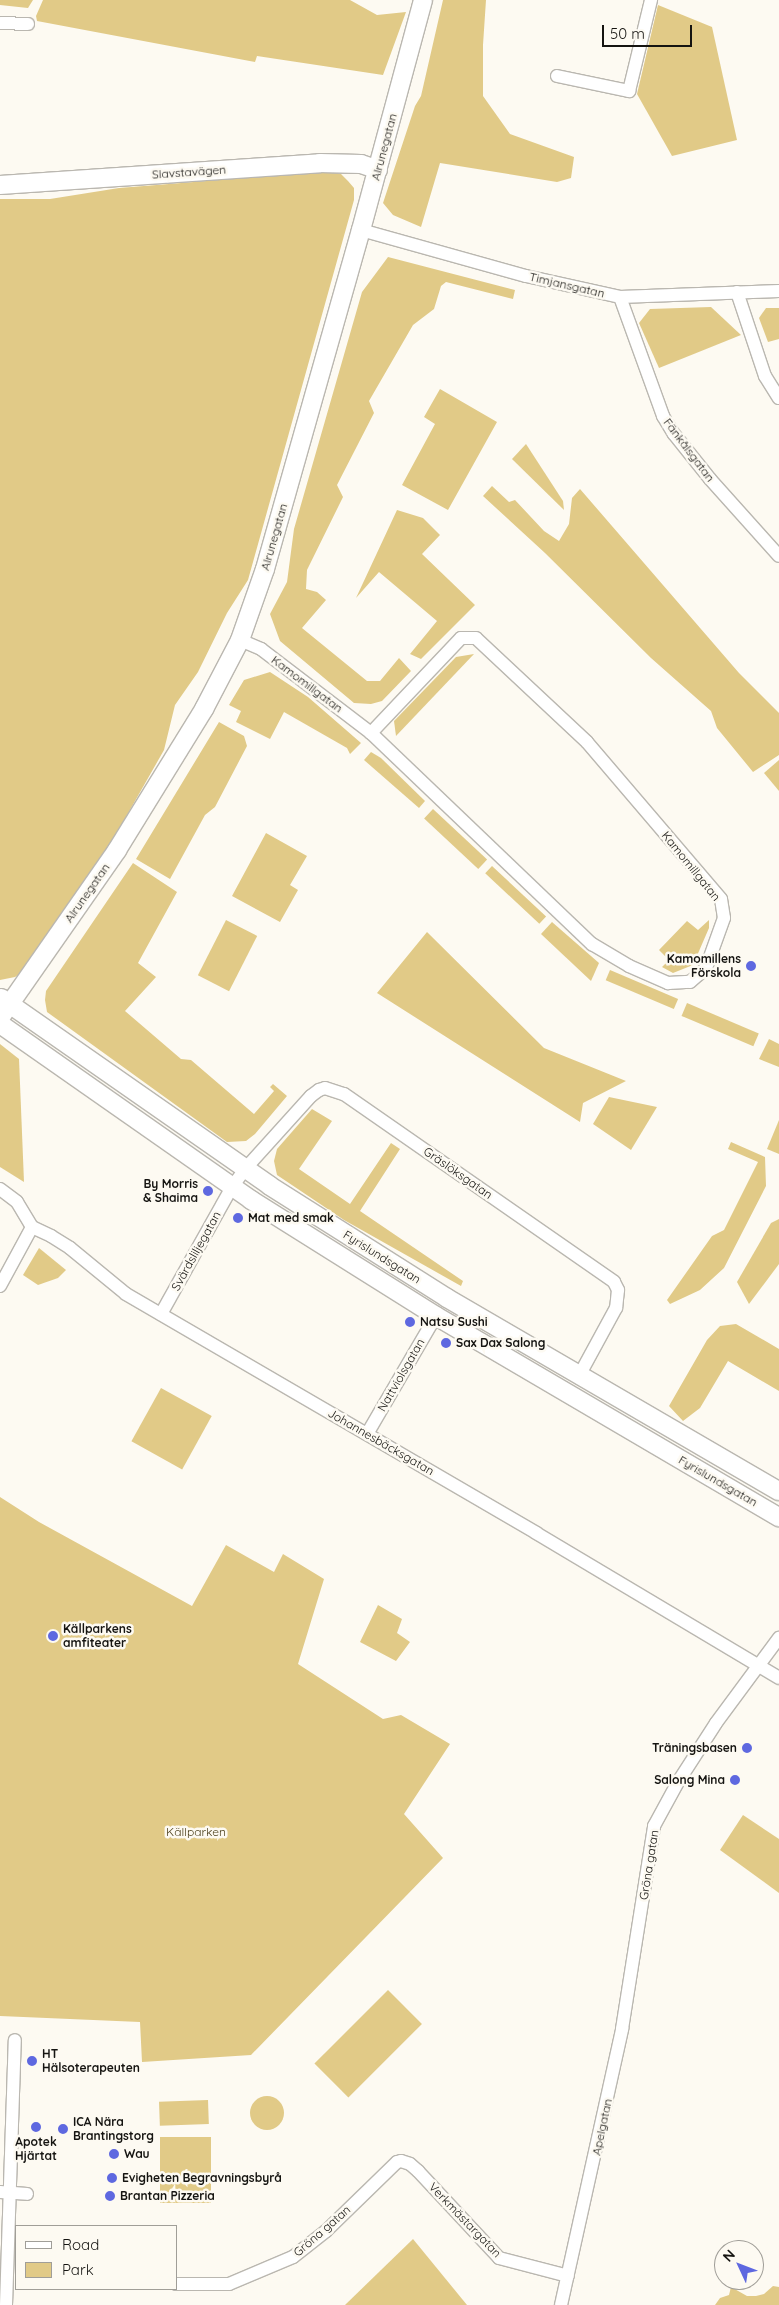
<!DOCTYPE html>
<html>
<head>
<meta charset="utf-8">
<style>
  body { margin:0 }
  #map { position:relative; width:779px; height:2305px; overflow:hidden; background:#fdfaf2; font-family:Quicksand,sans-serif }
  div>[style] { position:absolute }
  .green>* { inset:0; background:#e1ca87; transform-origin:0 0 }
  .round { border-radius:50% }
  .roads { filter:drop-shadow(1px 0 #bab7b0) drop-shadow(-1px 0 #bab7b0) drop-shadow(0 1px #bab7b0) drop-shadow(0 -1px #bab7b0) }
  .street>* { height:12px; margin:-6px; padding:0 6px; transform-origin:6px; border-radius:6px; background:#fff }
  .secondary>* { height:18px; margin:-9px; padding:0 9px; transform-origin:9px; border-radius:9px; background:#fff }
  .dots>* { width:14px; height:14px; translate:-50% -50%; box-sizing:border-box; border:2px solid #fdfaf2; border-radius:50% }
  span { translate:-50% -50%; white-space:nowrap; text-align:center; line-height:1.15; -webkit-text-stroke:5px #fdfaf2; paint-order:stroke }
  .street-label { font-size:12px; color:#151411 }
  .poi-label { font-size:12px; color:#151411; font-weight:700 }
  .right { translate:-100% -50%; text-align:right }
  .left { translate:0 -50%; text-align:left }
  .park-label { font-size:12px; color:#4c401c }
  .legend { position:absolute; left:15px; top:2225px; width:162px; height:65px; box-sizing:border-box; background:#fdfaf2; border:1px solid #a09e98; margin:0; padding:6px 9px; list-style:none; font-size:15px; color:#151411 }
  .legend li { display:flex; align-items:center; gap:10px; height:25px }
  .legend b { width:25px; border:1px solid #a09e98 }
  .north { position:absolute; left:714px; top:2240px; width:50px; height:50px; box-sizing:border-box; background:#fdfaf2; border:1px solid #a09e98; border-radius:50%; rotate:313deg; font-size:14px; font-weight:700; line-height:20px; text-align:center; color:#151411 }
  .north::after { content:''; display:block; margin:auto; width:18px; height:22px; background:#5e68e0; clip-path:polygon(50% 0,100% 100%,50% 72%,0 100%) }
  .scale { position:absolute; left:602px; top:25px; width:90px; height:22px; box-sizing:border-box; border:2px solid #151411; border-top:0; padding-left:6px; font-size:15px; line-height:18px; white-space:nowrap; color:#151411; -webkit-text-stroke:4px #fdfaf2; paint-order:stroke }
</style>
</head>
<body>
<div id="map">
  <div class="green">
    <div style="clip-path:polygon(0 0,33px 0,28px 8px,0 5px)"></div>
    <div style="clip-path:polygon(43px 0,350px 0,377px 15px,406px 12px,383px 75px,257px 56px,255px 62px,37px 21px,36px 16px)"></div>
    <div style="clip-path:polygon(443px 0,486px 0,483px 45px,483px 96px,510px 134px,574px 157px,571px 178px,557px 182px,440px 163px,421px 227px,393px 215px,383px 203px,415px 106px,421px 96px)"></div>
    <div style="clip-path:polygon(658px 5px,712px 27px,737px 140px,672px 156px,637px 94px)"></div>
    <div style="clip-path:polygon(329px 171px,341px 174px,348px 181px,354px 188px,354px 200px,248px 580px,227px 613px,198px 672px,175px 705px,164px 750px,110px 845px,24px 971px,15px 977px,0 980px,0 199px,50px 199px,119px 188px)"></div>
    <div style="clip-path:polygon(388px 257px,515px 290px,513px 299px,446px 282px,441px 286px,434px 309px,413px 325px,369px 401px,374px 413px,337px 485px,343px 497px,307px 570px,306px 589px,317px 592px,326px 600px,302px 628px,367px 681px,380px 681px,399px 658px,411px 671px,382px 701px,371px 704px,354px 703px,280px 641px,270px 614px,287px 582px,294px 529px,362px 292px)"></div>
    <div style="clip-path:polygon(711px 307px,741px 335px,659px 368px,639px 323px,650px 309px)"></div>
    <div style="clip-path:polygon(766px 308px,779px 308px,779px 339px,768px 342px,759px 318px)"></div>
    <div style="clip-path:polygon(440px 389px,497px 422px,448px 510px,402px 485px,435px 424px,424px 417px)"></div>
    <div style="clip-path:polygon(526px 444px,563px 501px,564px 510px,512px 459px)"></div>
    <div style="clip-path:polygon(492px 486px,509px 502px,515px 500px,544px 531px,559px 541px,569px 524px,572px 498px,580px 489px,739px 673px,779px 713px,779px 755px,753px 772px,717px 728px,711px 711px,651px 658px,545px 553px,483px 496px)"></div>
    <div style="clip-path:polygon(397px 510px,423px 518px,440px 535px,422px 554px,475px 605px,421px 659px,410px 654px,437px 621px,379px 572px,356px 598px)"></div>
    <div style="clip-path:polygon(474px 654px,396px 736px,394px 721px,456px 657px)"></div>
    <div style="clip-path:polygon(270px 672px,308px 697px,361px 743px,350px 754px,347px 748px,284px 712px,270px 739px,236px 722px,241px 711px,229px 705px,244px 680px)"></div>
    <div style="clip-path:polygon(219px 722px,244px 736px,247px 746px,215px 807px,205px 815px,170px 879px,136px 859px)"></div>
    <div style="clip-path:polygon(371px 752px,381px 758px,425px 801px,419px 808px,364px 760px)"></div>
    <div style="clip-path:polygon(779px 760px,779px 791px,764px 773px)"></div>
    <div style="left:433px;top:809px;width:74px;height:13px;rotate:43deg"></div>
    <div style="clip-path:polygon(266px 833px,307px 856px,290px 885px,298px 890px,280px 922px,232px 896px)"></div>
    <div style="clip-path:polygon(133px 863px,177px 892px,138px 963px,156px 977px,125px 1011px,181px 1059px,191px 1060px,254px 1114px,274px 1091px,270px 1087px,273px 1084px,287px 1096px,255px 1134px,246px 1141px,227px 1142px,47px 1012px,45px 1000px,46px 991px)"></div>
    <div style="left:492px;top:866px;width:74px;height:10px;rotate:43deg"></div>
    <div style="left:226px;top:920px;width:35px;height:62px;rotate:27deg"></div>
    <div style="clip-path:polygon(709px 920px,709px 928px,693px 965px,673px 973px,662px 967px,669px 960px,659px 950px,687px 921px,698px 930px)"></div>
    <div style="clip-path:polygon(552px 922px,599px 963px,591px 981px,541px 934px)"></div>
    <div style="clip-path:polygon(427px 932px,544px 1048px,626px 1081px,583px 1103px,580px 1122px,377px 993px)"></div>
    <div style="left:610px;top:970px;width:74px;height:11px;rotate:23deg"></div>
    <div style="left:687px;top:1003px;width:78px;height:14px;rotate:23deg"></div>
    <div style="clip-path:polygon(769px 1039px,779px 1044px,779px 1067px,759px 1059px)"></div>
    <div style="clip-path:polygon(0 1044px,19px 1059px,24px 1182px,0 1167px)"></div>
    <div style="clip-path:polygon(609px 1097px,657px 1107px,631px 1150px,593px 1124px)"></div>
    <div style="clip-path:polygon(312px 1109px,332px 1121px,299px 1169px,350px 1204px,391px 1143px,400px 1149px,360px 1211px,463px 1281px,461px 1286px,344px 1220px,277px 1175px,274px 1161px,277px 1149px)"></div>
    <div style="clip-path:polygon(779px 1120px,779px 1154px,767px 1149px)"></div>
    <div style="clip-path:polygon(731px 1142px,765px 1157px,766px 1186px,724px 1268px,700px 1290px,670px 1304px,667px 1300px,712px 1236px,724px 1230px,758px 1162px,728px 1149px)"></div>
    <div style="clip-path:polygon(779px 1219px,779px 1264px,749px 1304px,737px 1282px,771px 1223px)"></div>
    <div style="clip-path:polygon(39px 1248px,66px 1270px,58px 1278px,38px 1285px,23px 1275px)"></div>
    <div style="clip-path:polygon(736px 1324px,779px 1349px,779px 1391px,728px 1361px,700px 1408px,683px 1421px,669px 1406px,707px 1340px,720px 1326px)"></div>
    <div style="left:161px;top:1388px;width:58px;height:61px;rotate:29deg"></div>
    <div style="clip-path:polygon(0 1497px,39px 1522px,192px 1606px,226px 1545px,274px 1572px,283px 1554px,324px 1579px,298px 1664px,383px 1719px,401px 1715px,450px 1744px,404px 1814px,443px 1858px,251px 2055px,142px 2062px,140px 2022px,0 2016px)"></div>
    <div style="clip-path:polygon(378px 1605px,402px 1619px,397px 1633px,410px 1642px,396px 1661px,360px 1642px)"></div>
    <div style="clip-path:polygon(743px 1815px,779px 1839px,779px 1893px,720px 1850px)"></div>
    <div style="left:388px;top:1990px;width:48px;height:104px;rotate:45deg"></div>
    <div class="round" style="left:250px;top:2096px;width:34px;height:34px"></div>
    <div style="left:208px;top:2100px;width:24px;height:49px;rotate:88deg"></div>
    <div style="left:160px;top:2137px;width:51px;height:66px"></div>
    <div style="clip-path:polygon(413px 2239px,467px 2305px,345px 2305px)"></div>
    <div style="clip-path:polygon(773px 2286px,779px 2287px,779px 2305px,715px 2305px,720px 2298px,729px 2295px,731px 2287px,747px 2296px,756px 2296px,764px 2294px)"></div>
  </div>
  <div class="roads">
    <div class="street">
      <div style="left:0;top:23px;width:28px;rotate:2deg"></div>
      <div style="left:557px;top:76px;width:74px;rotate:11.8deg"></div>
      <div style="left:629px;top:91px;width:94px;rotate:-76.4deg"></div>
      <div style="left:361px;top:230px;width:171px;rotate:15.6deg"></div>
      <div style="left:526px;top:276px;width:96px;rotate:12.6deg"></div>
      <div style="left:620px;top:297px;width:159px;rotate:-2.2deg"></div>
      <div style="left:737px;top:292px;width:89px;rotate:71.6deg"></div>
      <div style="left:765px;top:376px;width:26px;rotate:58deg"></div>
      <div style="left:620px;top:297px;width:127px;rotate:70.1deg"></div>
      <div style="left:663px;top:416px;width:21px;rotate:59deg"></div>
      <div style="left:674px;top:434px;width:58px;rotate:51.3deg"></div>
      <div style="left:710px;top:479px;width:103px;rotate:48.1deg"></div>
      <div style="left:240px;top:640px;width:23px;rotate:23deg"></div>
      <div style="left:261px;top:649px;width:138px;rotate:37.4deg"></div>
      <div style="left:371px;top:733px;width:306px;rotate:43.7deg"></div>
      <div style="left:592px;top:944px;width:43px;rotate:30.7deg"></div>
      <div style="left:629px;top:966px;width:43px;rotate:23.6deg"></div>
      <div style="left:668px;top:983px;width:22px;rotate:-3deg"></div>
      <div style="left:690px;top:982px;width:21px;rotate:-41deg"></div>
      <div style="left:706px;top:968px;width:53px;rotate:-70.2deg"></div>
      <div style="left:724px;top:918px;width:19px;rotate:-99deg"></div>
      <div style="left:721px;top:899px;width:206px;rotate:-130.5deg"></div>
      <div style="left:587px;top:742px;width:152px;rotate:-136.9deg"></div>
      <div style="left:476px;top:638px;width:15px;rotate:180deg"></div>
      <div style="left:461px;top:638px;width:131px;rotate:133.5deg"></div>
      <div style="left:0;top:1189px;width:21px;rotate:37deg"></div>
      <div style="left:17px;top:1202px;width:29px;rotate:59deg"></div>
      <div style="left:32px;top:1227px;width:21px;rotate:25deg"></div>
      <div style="left:51px;top:1236px;width:22px;rotate:32deg"></div>
      <div style="left:70px;top:1248px;width:72px;rotate:39.4deg"></div>
      <div style="left:126px;top:1294px;width:475px;rotate:30.2deg"></div>
      <div style="left:536px;top:1533px;width:283px;rotate:30.8deg"></div>
      <div style="left:0;top:1286px;width:67px;rotate:-61.5deg"></div>
      <div style="left:161px;top:1314px;width:145px;rotate:-60.8deg"></div>
      <div style="left:232px;top:1187px;width:22px;rotate:-54deg"></div>
      <div style="left:245px;top:1169px;width:98px;rotate:-47.9deg"></div>
      <div style="left:311px;top:1096px;width:10px;rotate:-37deg"></div>
      <div style="left:319px;top:1090px;width:6px;rotate:-18deg"></div>
      <div style="left:325px;top:1088px;width:20px;rotate:18deg"></div>
      <div style="left:344px;top:1094px;width:329px;rotate:34.8deg"></div>
      <div style="left:614px;top:1282px;width:9px;rotate:63deg"></div>
      <div style="left:618px;top:1290px;width:18px;rotate:96deg"></div>
      <div style="left:616px;top:1308px;width:77px;rotate:118.6deg"></div>
      <div style="left:367px;top:1434px;width:137px;rotate:-59.7deg"></div>
      <div style="left:0;top:2192px;width:27px;rotate:4deg"></div>
      <div style="left:176px;top:2284px;width:53px"></div>
      <div style="left:229px;top:2284px;width:69px;rotate:-22.9deg"></div>
      <div style="left:293px;top:2257px;width:42px;rotate:-38.2deg"></div>
      <div style="left:326px;top:2231px;width:99px;rotate:-44.2deg"></div>
      <div style="left:397px;top:2162px;width:4px;rotate:-14deg"></div>
      <div style="left:401px;top:2161px;width:9px;rotate:18deg"></div>
      <div style="left:410px;top:2164px;width:11px;rotate:41deg"></div>
      <div style="left:418px;top:2171px;width:119px;rotate:47deg"></div>
      <div style="left:499px;top:2258px;width:71px;rotate:14.6deg"></div>
      <div style="left:6px;top:2305px;width:265px;rotate:-88.1deg"></div>
      <div style="left:561px;top:2305px;width:283px;rotate:-77.5deg"></div>
      <div style="left:622px;top:2029px;width:206px;rotate:-81deg"></div>
      <div style="left:654px;top:1826px;width:50px;rotate:-61.4deg"></div>
      <div style="left:678px;top:1782px;width:70px;rotate:-57.2deg"></div>
      <div style="left:716px;top:1723px;width:106px;rotate:-53.5deg"></div>
    </div>
    <div class="secondary">
      <div style="left:0;top:185px;width:321px;rotate:-3.9deg"></div>
      <div style="left:320px;top:163px;width:41px;rotate:1.4deg"></div>
      <div style="left:361px;top:164px;width:18px;rotate:19deg"></div>
      <div style="left:1px;top:998px;width:328px;rotate:34.9deg"></div>
      <div style="left:270px;top:1186px;width:209px;rotate:32.3deg"></div>
      <div style="left:447px;top:1298px;width:384px;rotate:30.2deg"></div>
      <div style="left:0;top:1018px;width:205px;rotate:-55.1deg"></div>
      <div style="left:117px;top:850px;width:166px;rotate:-58.3deg"></div>
      <div style="left:204px;top:709px;width:78px;rotate:-62.4deg"></div>
      <div style="left:240px;top:640px;width:75px;rotate:-70.6deg"></div>
      <div style="left:265px;top:569px;width:352px;rotate:-74.2deg"></div>
      <div style="left:361px;top:230px;width:238px;rotate:-74.9deg"></div>
      <div style="left:0;top:1024px;width:307px;rotate:35deg"></div>
      <div style="left:251px;top:1200px;width:218px;rotate:32.1deg"></div>
      <div style="left:436px;top:1316px;width:398px;rotate:30.4deg"></div>
    </div>
  </div>
  <div class="dots">
    <div style="left:751px;top:966px;background:#5e68e0"></div>
    <div style="left:208px;top:1191px;background:#5e68e0"></div>
    <div style="left:238px;top:1218px;background:#5e68e0"></div>
    <div style="left:410px;top:1322px;background:#5e68e0"></div>
    <div style="left:446px;top:1343px;background:#5e68e0"></div>
    <div style="left:53px;top:1636px;background:#5e68e0"></div>
    <div style="left:747px;top:1748px;background:#5e68e0"></div>
    <div style="left:735px;top:1780px;background:#5e68e0"></div>
    <div style="left:32px;top:2061px;background:#5e68e0"></div>
    <div style="left:36px;top:2127px;background:#5e68e0"></div>
    <div style="left:63px;top:2129px;background:#5e68e0"></div>
    <div style="left:114px;top:2154px;background:#5e68e0"></div>
    <div style="left:112px;top:2178px;background:#5e68e0"></div>
    <div style="left:110px;top:2196px;background:#5e68e0"></div>
  </div>
  <div class="street-label">
    <span style="left:384px;top:147px;rotate:-75deg">Alrunegatan</span>
    <span style="left:189px;top:172px;rotate:-4deg">Slavstavägen</span>
    <span style="left:567px;top:285px;rotate:13deg">Timjansgatan</span>
    <span style="left:689px;top:450px;rotate:53deg">Fänkålsgatan</span>
    <span style="left:274px;top:537px;rotate:-74deg">Alrunegatan</span>
    <span style="left:307px;top:684px;rotate:37deg">Kamomillgatan</span>
    <span style="left:691px;top:866px;rotate:51deg">Kamomillgatan</span>
    <span style="left:87px;top:893px;rotate:-55deg">Alrunegatan</span>
    <span style="left:458px;top:1173px;rotate:35deg">Gräslöksgatan</span>
    <span style="left:196px;top:1251px;rotate:-61deg">Svärdsliljegatan</span>
    <span style="left:382px;top:1257px;rotate:32deg">Fyrislundsgatan</span>
    <span style="left:401px;top:1375px;rotate:-60deg">Nattviolsgatan</span>
    <span style="left:381px;top:1442px;rotate:30deg">Johannesbäcksgatan</span>
    <span style="left:718px;top:1481px;rotate:30deg">Fyrislundsgatan</span>
    <span style="left:649px;top:1865px;rotate:-81deg">Gröna gatan</span>
    <span style="left:602px;top:2127px;rotate:-78deg">Apelgatan</span>
    <span style="left:465px;top:2220px;rotate:46deg">Verkmästargatan</span>
    <span style="left:322px;top:2231px;rotate:-41deg">Gröna gatan</span>
  </div>
  <div class="poi-label">
    <span class="right" style="left:741px;top:966px">Kamomillens<br>Förskola</span>
    <span class="right" style="left:198px;top:1191px">By Morris<br>&amp; Shaima</span>
    <span class="left" style="left:248px;top:1218px">Mat med smak</span>
    <span class="left" style="left:420px;top:1322px">Natsu Sushi</span>
    <span class="left" style="left:456px;top:1343px">Sax Dax Salong</span>
    <span class="left" style="left:63px;top:1636px">Källparkens<br>amfiteater</span>
    <span class="right" style="left:737px;top:1748px">Träningsbasen</span>
    <span class="right" style="left:725px;top:1780px">Salong Mina</span>
    <span class="left" style="left:42px;top:2061px">HT<br>Hälsoterapeuten</span>
    <span class="left" style="left:73px;top:2129px">ICA Nära<br>Brantingstorg</span>
    <span style="left:36px;top:2149px">Apotek<br>Hjärtat</span>
    <span class="left" style="left:124px;top:2154px">Wau</span>
    <span class="left" style="left:122px;top:2178px">Evigheten Begravningsbyrå</span>
    <span class="left" style="left:120px;top:2196px">Brantan Pizzeria</span>
  </div>
  <div class="park-label">
    <span style="left:196px;top:1832px">Källparken</span>
  </div>
  <ul class="legend">
  <li><b style="height:6px;background:#fff"></b>Road</li>
  <li><b style="height:14px;background:#e1ca87"></b>Park</li>
  </ul>
  <div class="north">N</div>
  <div class="scale">50 m</div>
</div>
</body>
</html>
